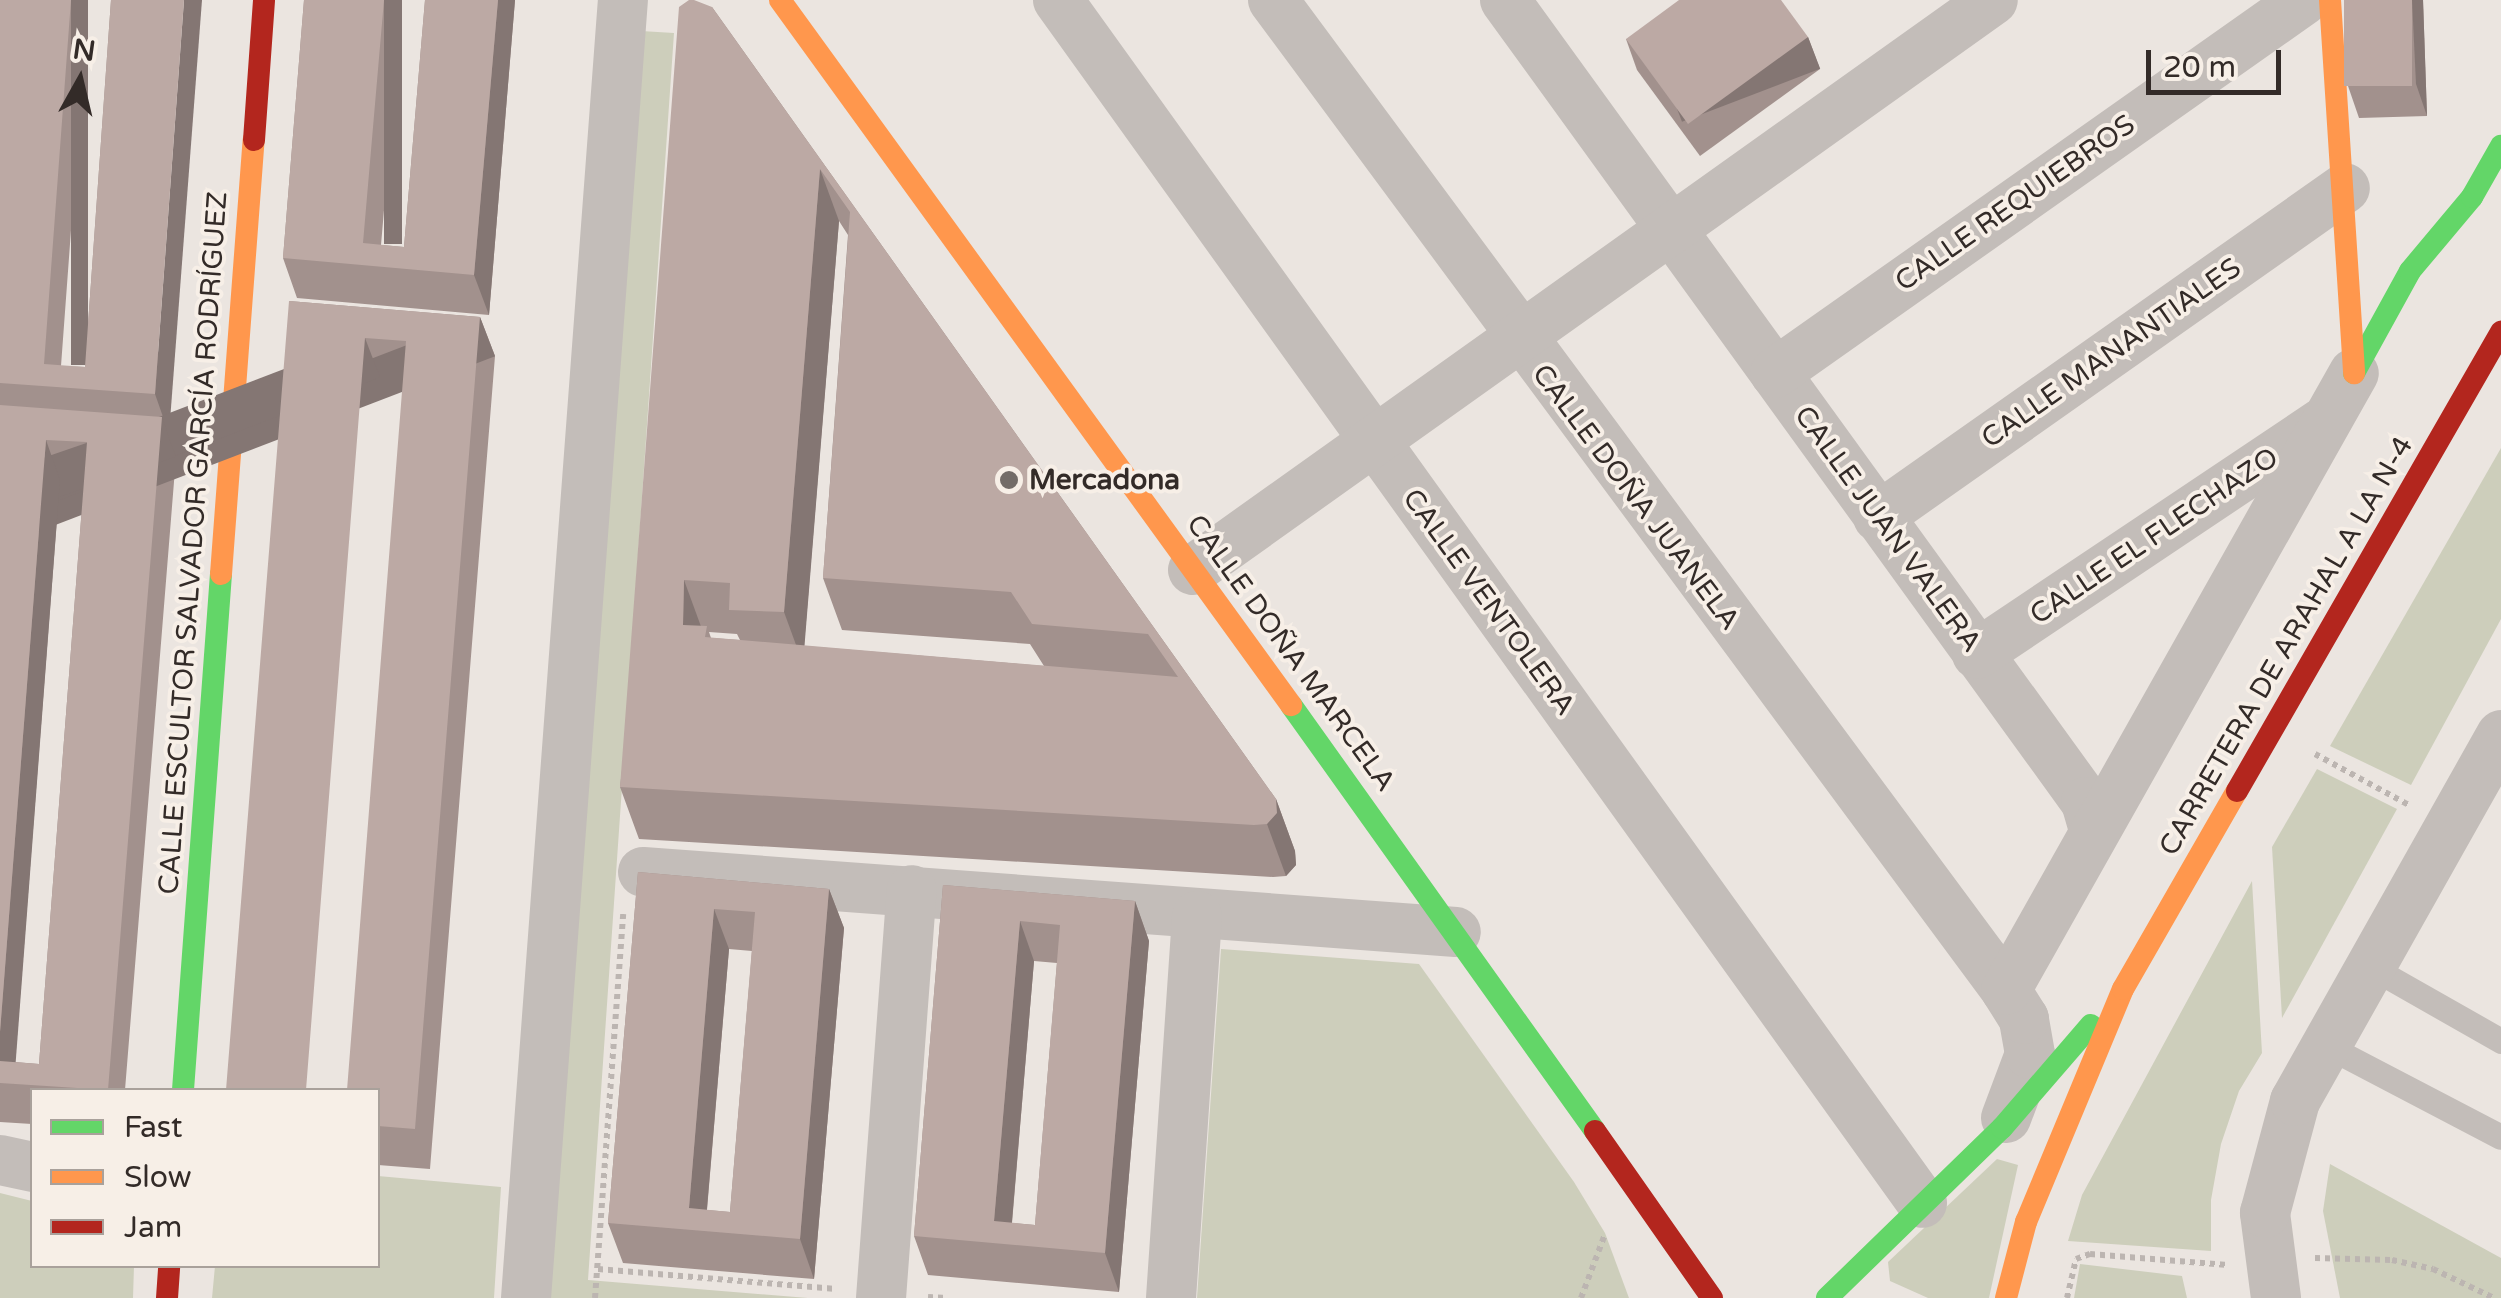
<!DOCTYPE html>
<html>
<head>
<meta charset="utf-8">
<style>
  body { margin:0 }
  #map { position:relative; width:2501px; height:1298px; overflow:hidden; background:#ebe5e0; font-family:"Varela Round",sans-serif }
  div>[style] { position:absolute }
  .green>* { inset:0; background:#cdcebb }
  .path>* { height:6px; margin-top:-3px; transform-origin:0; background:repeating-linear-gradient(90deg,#bcb5b1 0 5px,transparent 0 10px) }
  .lane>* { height:25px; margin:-12.5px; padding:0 12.5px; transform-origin:12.5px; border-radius:12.5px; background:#c3bdb9 }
  .street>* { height:50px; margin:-25px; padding:0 25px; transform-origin:25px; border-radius:25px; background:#c3bdb9 }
  .fast>* { height:22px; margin:-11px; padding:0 11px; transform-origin:11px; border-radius:11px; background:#63d668 }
  .slow>* { height:22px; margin:-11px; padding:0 11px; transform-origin:11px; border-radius:11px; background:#ff974d }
  .jam>* { height:22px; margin:-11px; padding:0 11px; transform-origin:11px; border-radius:11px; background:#b3261e }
  .wall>* { inset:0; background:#a2918d }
  .shaded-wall>* { inset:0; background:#847673; transform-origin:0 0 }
  .building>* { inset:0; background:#bca9a4; transform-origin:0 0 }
  .dots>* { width:28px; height:28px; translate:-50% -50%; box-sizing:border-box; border:5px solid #f7efe7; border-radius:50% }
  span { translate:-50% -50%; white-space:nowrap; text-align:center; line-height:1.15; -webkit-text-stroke:8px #f7efe7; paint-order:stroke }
  .street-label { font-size:28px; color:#332b28 }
  .poi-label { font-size:28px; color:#332b28; font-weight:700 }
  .left { translate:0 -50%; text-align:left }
  .legend { position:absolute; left:30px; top:1088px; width:350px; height:180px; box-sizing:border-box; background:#f7efe7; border:2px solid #a9a19b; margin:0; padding:12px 18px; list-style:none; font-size:30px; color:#332b28 }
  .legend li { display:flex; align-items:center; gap:20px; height:50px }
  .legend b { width:50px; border:2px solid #a9a19b }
  .north { position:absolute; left:30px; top:30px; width:100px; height:100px; -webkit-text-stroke:8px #f7efe7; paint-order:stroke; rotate:8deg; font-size:28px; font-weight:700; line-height:40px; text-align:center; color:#332b28 }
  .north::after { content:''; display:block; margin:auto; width:35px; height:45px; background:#332b28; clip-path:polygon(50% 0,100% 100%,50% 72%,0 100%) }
  .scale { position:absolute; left:2146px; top:50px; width:135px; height:45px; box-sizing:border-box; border:5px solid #332b28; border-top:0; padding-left:12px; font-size:30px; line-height:35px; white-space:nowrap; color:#332b28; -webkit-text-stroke:8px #f7efe7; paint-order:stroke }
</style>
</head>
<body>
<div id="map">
  <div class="green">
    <div style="clip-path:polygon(641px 31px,674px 33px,588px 1280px,808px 1298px,546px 1298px)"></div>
    <div style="clip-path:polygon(2501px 448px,2501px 619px,2411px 785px,2330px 746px)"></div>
    <div style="clip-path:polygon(2317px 769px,2397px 809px,2282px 1018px,2272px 847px)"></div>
    <div style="clip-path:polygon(2252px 881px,2262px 1053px,2239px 1091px,2221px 1144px,2211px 1200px,2211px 1251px,2068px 1241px,2082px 1195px)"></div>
    <div style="clip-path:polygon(1221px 949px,1419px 964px,1574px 1182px,1605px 1233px,1629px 1298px,1197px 1298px)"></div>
    <div style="clip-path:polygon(1997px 1159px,2018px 1165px,1989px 1298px,1928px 1298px,1890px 1281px,1888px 1262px)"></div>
    <div style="clip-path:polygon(2330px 1164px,2501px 1258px,2501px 1298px,2340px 1298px,2323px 1211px)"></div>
    <div style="clip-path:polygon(378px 1176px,501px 1187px,494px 1298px,212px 1298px,215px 1266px,378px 1266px)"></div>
    <div style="clip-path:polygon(0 1193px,32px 1201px,32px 1266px,134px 1266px,133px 1298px,0 1298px)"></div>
    <div style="clip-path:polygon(2080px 1264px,2182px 1276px,2187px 1298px,2074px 1298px)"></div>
  </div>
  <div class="path">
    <div style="left:2315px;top:754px;width:107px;rotate:28.5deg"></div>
    <div style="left:2315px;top:1258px;width:77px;rotate:1.5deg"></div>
    <div style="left:2392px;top:1260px;width:42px;rotate:12.4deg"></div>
    <div style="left:2433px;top:1269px;width:68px;rotate:25.4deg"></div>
    <div style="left:598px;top:1269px;width:239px;rotate:4.8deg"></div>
    <div style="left:928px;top:1297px;width:19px;rotate:3deg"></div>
    <div style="left:595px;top:1298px;width:385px;rotate:-85.8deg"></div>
    <div style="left:1581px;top:1298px;width:68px;rotate:-69.4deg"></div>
    <div style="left:2067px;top:1298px;width:40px;rotate:-77deg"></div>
    <div style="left:2076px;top:1259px;width:15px;rotate:-20deg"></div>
    <div style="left:2090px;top:1254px;width:138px;rotate:4.6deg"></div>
  </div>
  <div class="lane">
    <div style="left:2371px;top:967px;width:150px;rotate:29.6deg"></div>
    <div style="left:2327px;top:1046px;width:196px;rotate:27.6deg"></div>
  </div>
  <div class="street">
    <div style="left:1058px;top:0;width:1481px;rotate:54.31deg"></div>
    <div style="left:1273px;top:0;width:1232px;rotate:53.48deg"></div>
    <div style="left:1505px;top:0;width:990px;rotate:54.08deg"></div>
    <div style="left:2086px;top:802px;width:29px;rotate:74deg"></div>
    <div style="left:1775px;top:373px;width:647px;rotate:-35.19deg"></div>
    <div style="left:1878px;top:517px;width:571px;rotate:-35.16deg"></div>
    <div style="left:1193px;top:570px;width:982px;rotate:-35.47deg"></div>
    <div style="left:1977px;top:654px;width:415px;rotate:-33.8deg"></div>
    <div style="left:643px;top:872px;width:815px;rotate:4.22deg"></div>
    <div style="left:2006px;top:1118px;width:68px;rotate:-69.4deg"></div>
    <div style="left:2030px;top:1054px;width:36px;rotate:-100deg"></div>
    <div style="left:2024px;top:1019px;width:34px;rotate:-122deg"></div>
    <div style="left:2006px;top:990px;width:708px;rotate:-60.58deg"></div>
    <div style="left:0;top:1160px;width:33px;rotate:12deg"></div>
    <div style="left:526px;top:1298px;width:1302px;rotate:-85.73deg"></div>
    <div style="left:881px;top:1298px;width:409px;rotate:-85.7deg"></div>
    <div style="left:1171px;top:1298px;width:383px;rotate:-86.1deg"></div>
    <div style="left:2276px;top:1298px;width:86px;rotate:-97.4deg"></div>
    <div style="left:2265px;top:1213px;width:116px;rotate:-75deg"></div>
    <div style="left:2295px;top:1101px;width:420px;rotate:-60.6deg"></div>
  </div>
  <div class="fast">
    <div style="left:2354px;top:373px;width:116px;rotate:-61.2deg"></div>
    <div style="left:2410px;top:271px;width:97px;rotate:-50deg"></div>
    <div style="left:2472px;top:197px;width:59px;rotate:-60.4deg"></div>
    <div style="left:1291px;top:705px;width:523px;rotate:54.49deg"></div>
    <div style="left:183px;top:1090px;width:517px;rotate:-85.79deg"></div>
    <div style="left:1827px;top:1298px;width:244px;rotate:-44.2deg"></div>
    <div style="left:2002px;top:1128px;width:136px;rotate:-49.2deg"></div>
  </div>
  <div class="slow">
    <div style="left:780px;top:0;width:871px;rotate:54.06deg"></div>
    <div style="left:2330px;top:0;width:374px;rotate:86.3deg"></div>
    <div style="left:221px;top:574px;width:435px;rotate:-85.7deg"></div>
    <div style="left:2006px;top:1298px;width:79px;rotate:-75.3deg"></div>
    <div style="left:2026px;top:1222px;width:252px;rotate:-67.4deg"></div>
    <div style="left:2123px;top:989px;width:228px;rotate:-60.1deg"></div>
  </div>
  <div class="jam">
    <div style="left:254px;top:140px;width:140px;rotate:-85.9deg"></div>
    <div style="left:2237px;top:791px;width:530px;rotate:-60.09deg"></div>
    <div style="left:1595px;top:1131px;width:204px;rotate:55deg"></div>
    <div style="left:167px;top:1298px;width:32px;rotate:-86deg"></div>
  </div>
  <div class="wall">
    <div style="clip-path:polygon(evenodd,0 0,88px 0,61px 366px,85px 367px,111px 0,169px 434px,168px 434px,176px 457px,125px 1090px,32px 1090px,32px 1124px,0 1122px,0 0,60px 480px,84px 481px,39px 1064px,15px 1062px,60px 480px)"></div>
    <div style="clip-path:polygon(304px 0,402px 0,381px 245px,404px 247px,425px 0,515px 0,489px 315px,297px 298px,283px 258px)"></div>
    <div style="clip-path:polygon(2344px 0,2423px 0,2427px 116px,2359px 118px,2348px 86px)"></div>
    <div style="clip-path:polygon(evenodd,712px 7px,1276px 799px,1295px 851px,1296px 865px,1286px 876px,1273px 877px,639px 839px,620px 787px,712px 7px,839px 221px,848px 235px,823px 578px,842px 630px,1030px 644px,1044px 666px,804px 646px,839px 221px,712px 7px,709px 632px,737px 634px,740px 640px,711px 638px,709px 632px)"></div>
    <div style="clip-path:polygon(1808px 37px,1820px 69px,1700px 156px,1637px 70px,1626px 39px)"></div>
    <div style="clip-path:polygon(289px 301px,480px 317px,495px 356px,430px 1169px,378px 1165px,378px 1090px,403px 379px,380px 377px)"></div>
    <div style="clip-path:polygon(evenodd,638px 872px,829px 889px,844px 928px,814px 1279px,623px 1263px,608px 1223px,638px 872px,729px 949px,752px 951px,730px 1212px,707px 1210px,729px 949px)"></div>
    <div style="clip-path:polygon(evenodd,943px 885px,1135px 901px,1149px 941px,1119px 1292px,928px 1275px,914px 1236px,943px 885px,1034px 961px,1057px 963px,1035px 1225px,1012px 1223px,1034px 961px)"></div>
  </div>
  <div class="shaded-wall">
    <div style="left:71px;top:0;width:17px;height:365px"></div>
    <div style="clip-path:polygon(184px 0,202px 0,169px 434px,155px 394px)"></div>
    <div style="left:384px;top:0;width:18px;height:244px"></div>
    <div style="clip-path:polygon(498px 0,515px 0,489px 315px,474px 275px)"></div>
    <div style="clip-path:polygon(2412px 0,2423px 0,2427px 116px,2416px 84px)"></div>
    <div style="left:1808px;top:37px;width:34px;height:148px;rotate:69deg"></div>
    <div style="clip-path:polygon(820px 169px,839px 221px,803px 664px,784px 612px)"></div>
    <div style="left:480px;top:317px;width:42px;height:815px;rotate:69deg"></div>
    <div style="left:365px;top:338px;width:42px;height:754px;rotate:69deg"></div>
    <div style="left:162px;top:417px;width:42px;height:675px;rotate:71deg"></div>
    <div style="clip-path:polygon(46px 440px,60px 480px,14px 1084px,0 1067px,0 1032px)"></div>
    <div style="clip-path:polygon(684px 580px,703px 632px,683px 625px)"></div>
    <div style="clip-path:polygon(1276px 799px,1295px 851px,1296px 865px,1286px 876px,1267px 824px)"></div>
    <div style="clip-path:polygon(829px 889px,844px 928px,814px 1279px,800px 1239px)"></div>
    <div style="clip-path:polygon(1135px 901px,1149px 941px,1119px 1292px,1105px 1253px)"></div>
    <div style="clip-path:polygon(714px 909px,729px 949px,705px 1231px,689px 1208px)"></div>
    <div style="clip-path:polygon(1020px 921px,1034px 961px,1010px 1244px,994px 1221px)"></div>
  </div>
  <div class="building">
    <div style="clip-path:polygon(0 0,71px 0,44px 364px,85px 367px,111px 0,184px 0,155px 394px,0 383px)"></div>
    <div style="clip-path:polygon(304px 0,384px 0,363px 243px,404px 247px,425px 0,498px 0,474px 275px,283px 258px)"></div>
    <div style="clip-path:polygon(evenodd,689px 0,694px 0,712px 7px,1276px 799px,1277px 813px,1267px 824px,1254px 825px,620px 787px,679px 7px,689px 0,820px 169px,850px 212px,823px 578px,1011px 592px,1032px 624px,1148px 634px,1178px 677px,705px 637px,707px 626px,683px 625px,684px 580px,730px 583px,729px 610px,784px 612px,820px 169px)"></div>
    <div style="clip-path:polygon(1679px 0,1781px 0,1808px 37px,1688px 124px,1626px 39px)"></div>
    <div style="left:2344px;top:0;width:68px;height:86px"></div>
    <div style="clip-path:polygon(289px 301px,480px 317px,415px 1129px,378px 1126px,378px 1090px,347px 1090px,406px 341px,365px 338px,306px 1090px,226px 1090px)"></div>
    <div style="clip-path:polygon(0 405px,162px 417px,108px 1090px,0 1083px,0 1061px,39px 1064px,87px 442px,46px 440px,0 1032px)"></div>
    <div style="clip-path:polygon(evenodd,638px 872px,829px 889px,800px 1239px,608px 1223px,638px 872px,714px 909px,755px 912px,730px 1212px,689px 1208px,714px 909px)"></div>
    <div style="clip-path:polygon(evenodd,943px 885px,1135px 901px,1105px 1253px,914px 1236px,943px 885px,1020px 921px,1060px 925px,1035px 1225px,994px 1221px,1020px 921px)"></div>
  </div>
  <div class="dots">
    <div style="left:1009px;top:480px;background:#736c68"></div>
  </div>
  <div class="street-label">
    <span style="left:2015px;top:203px;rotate:-35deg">CALLE REQUIEBROS</span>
    <span style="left:2111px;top:353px;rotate:-35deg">CALLE MANANTIALES</span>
    <span style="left:1636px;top:497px;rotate:53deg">CALLE DOÑA JUANELA</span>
    <span style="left:1888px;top:529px;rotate:54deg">CALLE JUAN VALERA</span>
    <span style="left:2154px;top:536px;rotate:-34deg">CALLE EL FLECHAZO</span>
    <span style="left:193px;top:543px;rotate:-86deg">CALLE ESCULTOR SALVADOR GARCÍA RODRÍGUEZ</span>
    <span style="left:1489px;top:602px;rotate:54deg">CALLE VENTOLERA</span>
    <span style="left:2286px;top:646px;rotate:-60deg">CARRETERA DE ARAHAL A LA N-4</span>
    <span style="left:1291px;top:653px;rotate:54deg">CALLE DOÑA MARCELA</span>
  </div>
  <div class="poi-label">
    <span class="left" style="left:1029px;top:480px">Mercadona</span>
  </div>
  <ul class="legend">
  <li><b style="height:12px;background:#63d668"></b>Fast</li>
  <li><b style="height:12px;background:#ff974d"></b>Slow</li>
  <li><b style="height:12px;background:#b3261e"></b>Jam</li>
  </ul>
  <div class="north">N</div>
  <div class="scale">20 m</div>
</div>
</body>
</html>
